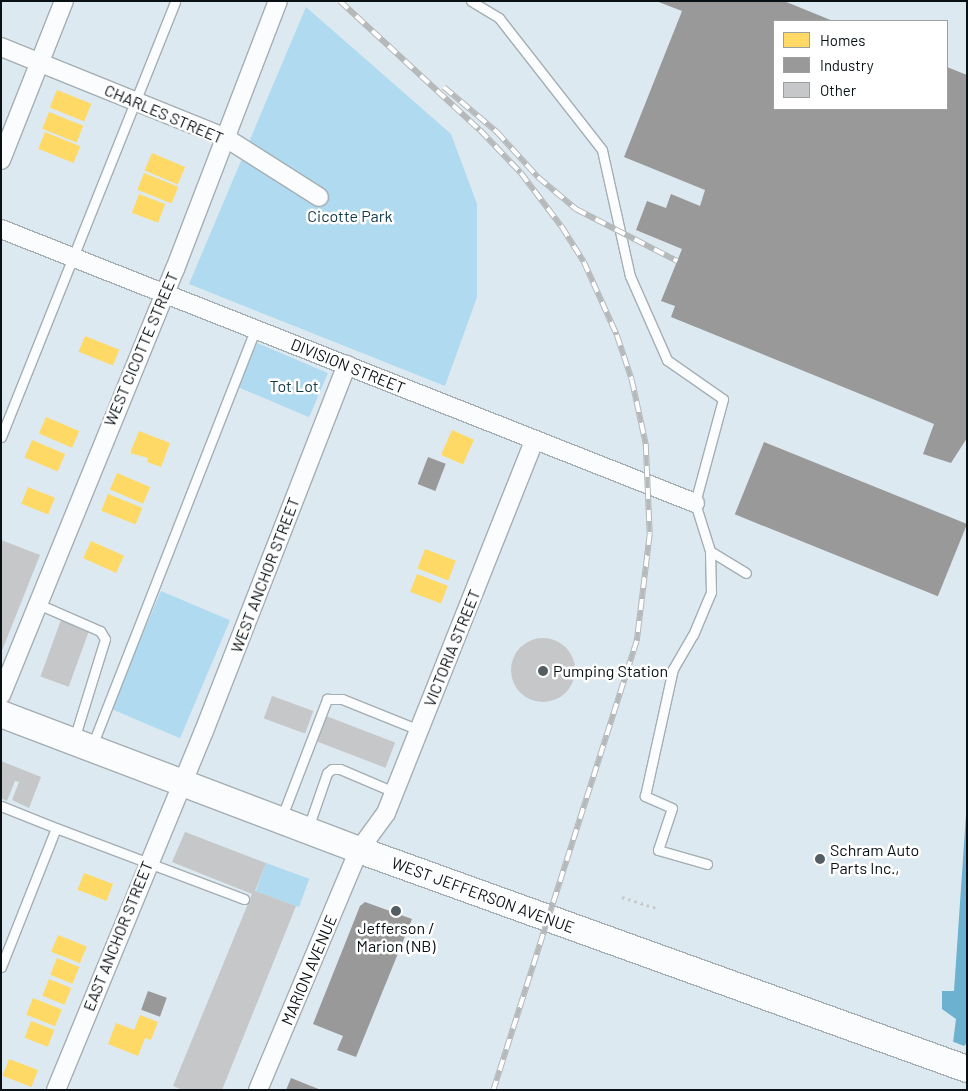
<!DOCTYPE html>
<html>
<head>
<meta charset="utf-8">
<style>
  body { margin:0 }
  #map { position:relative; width:968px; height:1091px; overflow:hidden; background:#dde9f0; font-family:Barlow,sans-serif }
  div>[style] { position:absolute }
  .green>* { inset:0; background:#afdaef; transform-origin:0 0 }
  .water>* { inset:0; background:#6cb1cf }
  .pier>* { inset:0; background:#dde9f0 }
  .homes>* { inset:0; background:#ffd966; transform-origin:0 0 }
  .industry>* { inset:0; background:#999; transform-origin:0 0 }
  .building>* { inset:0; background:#c5c7c8; transform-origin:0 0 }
  .round { border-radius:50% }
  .path>* { height:3px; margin-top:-1.5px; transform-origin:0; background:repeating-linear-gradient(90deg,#c5c9cb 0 2.5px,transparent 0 6.5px) }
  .roads { filter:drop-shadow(1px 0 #a4aeb3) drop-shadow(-1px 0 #a4aeb3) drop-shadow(0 1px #a4aeb3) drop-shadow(0 -1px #a4aeb3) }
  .lane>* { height:9px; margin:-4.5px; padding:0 4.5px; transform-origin:4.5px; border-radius:4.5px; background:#fafcfd }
  .street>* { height:18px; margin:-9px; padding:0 9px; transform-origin:9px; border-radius:9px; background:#fafcfd }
  .secondary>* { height:26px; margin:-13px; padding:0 13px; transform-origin:13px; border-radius:13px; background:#fafcfd }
  .rail>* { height:5.5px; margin-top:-2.75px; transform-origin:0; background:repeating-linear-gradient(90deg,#fff 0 11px,#b6b9ba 0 22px); box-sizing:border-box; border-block:1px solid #b6b9ba }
  .dots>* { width:14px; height:14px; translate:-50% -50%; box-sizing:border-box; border:2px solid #fff; border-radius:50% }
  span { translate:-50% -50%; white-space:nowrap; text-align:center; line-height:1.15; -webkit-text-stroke:5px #fff; paint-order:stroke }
  .street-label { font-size:16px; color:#091115 }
  .park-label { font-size:16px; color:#113a4b }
  .poi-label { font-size:16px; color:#091115 }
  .left { translate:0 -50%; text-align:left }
  .frame { position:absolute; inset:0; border:2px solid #091115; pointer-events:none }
  .legend { position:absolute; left:773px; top:20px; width:175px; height:90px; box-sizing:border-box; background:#fff; border:1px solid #9da0a1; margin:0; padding:6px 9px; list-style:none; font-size:15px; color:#091115 }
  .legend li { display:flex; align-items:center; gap:10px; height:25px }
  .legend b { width:25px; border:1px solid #9da0a1 }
</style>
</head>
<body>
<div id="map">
  <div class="green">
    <div style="clip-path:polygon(306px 7px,451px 134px,477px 204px,477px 297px,445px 386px,189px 284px)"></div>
    <div style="left:257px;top:343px;width:77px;height:48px;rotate:23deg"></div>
    <div style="left:161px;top:591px;width:75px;height:128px;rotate:23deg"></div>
    <div style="left:266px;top:863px;width:46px;height:30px;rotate:20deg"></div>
  </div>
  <div class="water">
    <div style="clip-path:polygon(967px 800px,967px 1090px,947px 1090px,956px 1019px,942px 1009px,942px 991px,954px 991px)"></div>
  </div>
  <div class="pier">
    <div style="clip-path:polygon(949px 1040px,964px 1046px,967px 1043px,967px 1090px,944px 1089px)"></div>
  </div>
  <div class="homes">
    <div style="left:57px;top:90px;width:37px;height:19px;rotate:22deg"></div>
    <div style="left:49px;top:112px;width:37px;height:18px;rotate:22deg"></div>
    <div style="left:45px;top:132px;width:38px;height:18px;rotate:22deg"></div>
    <div style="left:152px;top:153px;width:36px;height:19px;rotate:23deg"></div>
    <div style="left:144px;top:173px;width:37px;height:18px;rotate:22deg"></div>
    <div style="left:139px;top:194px;width:28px;height:20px;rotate:21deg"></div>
    <div style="left:85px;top:336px;width:37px;height:17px;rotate:22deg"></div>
    <div style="left:46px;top:417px;width:36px;height:18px;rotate:23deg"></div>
    <div style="left:452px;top:430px;width:24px;height:27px;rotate:24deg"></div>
    <div style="clip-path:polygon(139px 431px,170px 443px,161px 467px,147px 462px,148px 458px,130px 453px)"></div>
    <div style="left:32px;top:440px;width:36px;height:19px;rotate:23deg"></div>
    <div style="left:117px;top:473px;width:36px;height:18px;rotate:23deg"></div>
    <div style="left:28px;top:487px;width:29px;height:18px;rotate:22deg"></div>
    <div style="left:108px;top:494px;width:37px;height:18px;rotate:22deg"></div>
    <div style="left:91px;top:541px;width:36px;height:19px;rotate:24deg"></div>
    <div style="left:425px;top:549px;width:33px;height:21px;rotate:21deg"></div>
    <div style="left:417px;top:574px;width:33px;height:19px;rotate:21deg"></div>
    <div style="left:84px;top:873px;width:31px;height:18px;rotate:21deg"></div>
    <div style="left:58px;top:935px;width:31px;height:18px;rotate:22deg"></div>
    <div style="left:57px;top:958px;width:24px;height:18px;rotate:22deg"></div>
    <div style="left:49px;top:979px;width:24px;height:18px;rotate:22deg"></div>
    <div style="left:33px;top:998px;width:31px;height:18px;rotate:22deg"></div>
    <div style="clip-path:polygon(140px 1015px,158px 1022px,151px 1040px,145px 1038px,138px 1056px,108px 1044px,116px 1023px,134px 1030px)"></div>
    <div style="left:31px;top:1021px;width:25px;height:18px;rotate:21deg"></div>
    <div style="left:9px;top:1059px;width:31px;height:18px;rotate:21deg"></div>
  </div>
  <div class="industry">
    <div style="clip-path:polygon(656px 1px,784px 1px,833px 21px,774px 21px,774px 109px,947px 109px,947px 67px,967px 75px,967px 438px,951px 463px,923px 454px,934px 424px,671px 317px,675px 306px,661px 301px,682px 249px,636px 230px,647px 201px,666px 208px,671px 194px,700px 206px,705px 190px,624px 157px,682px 11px)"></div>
    <div style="left:764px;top:442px;width:219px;height:78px;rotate:22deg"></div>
    <div style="left:428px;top:457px;width:19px;height:29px;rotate:21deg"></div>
    <div style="clip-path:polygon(365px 902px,412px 919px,356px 1057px,337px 1050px,343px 1036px,313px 1024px,360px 906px)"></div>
    <div style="left:148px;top:991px;width:20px;height:20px;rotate:20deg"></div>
    <div style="clip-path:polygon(291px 1078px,321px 1090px,286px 1090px)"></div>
  </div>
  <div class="building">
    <div style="clip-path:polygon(1px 540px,40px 555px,1px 653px)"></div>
    <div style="left:61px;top:620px;width:30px;height:60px;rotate:20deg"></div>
    <div class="round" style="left:511px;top:638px;width:64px;height:64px"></div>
    <div style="left:272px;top:696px;width:44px;height:24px;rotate:20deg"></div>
    <div style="left:326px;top:716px;width:74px;height:27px;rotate:21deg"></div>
    <div style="clip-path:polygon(1px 761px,41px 777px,29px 808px,12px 800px,19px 782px,15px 781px,7px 801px,1px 798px)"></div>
    <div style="clip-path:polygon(185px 832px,266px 863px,255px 891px,296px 906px,222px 1090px,183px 1090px,173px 1086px,252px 894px,172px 862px)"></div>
  </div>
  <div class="path">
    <div style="left:622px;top:897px;width:36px;rotate:18deg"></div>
  </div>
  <div class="roads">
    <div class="lane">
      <div style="left:471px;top:1px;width:33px;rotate:31deg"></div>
      <div style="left:499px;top:18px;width:167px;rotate:52deg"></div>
      <div style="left:602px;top:150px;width:129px;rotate:77.5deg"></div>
      <div style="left:630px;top:276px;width:92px;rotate:66.2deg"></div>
      <div style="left:667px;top:360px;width:68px;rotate:34.9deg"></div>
      <div style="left:723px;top:399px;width:108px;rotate:105.1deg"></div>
      <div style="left:695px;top:503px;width:50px;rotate:72.6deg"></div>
      <div style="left:710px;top:551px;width:42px;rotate:31.4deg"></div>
      <div style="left:1px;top:437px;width:469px;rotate:-68.2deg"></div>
      <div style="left:38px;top:604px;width:68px;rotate:23.5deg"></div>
      <div style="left:100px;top:631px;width:9px;rotate:58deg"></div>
      <div style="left:105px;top:639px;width:105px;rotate:107.2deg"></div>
      <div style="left:92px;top:746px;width:449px;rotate:-68.6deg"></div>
      <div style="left:1px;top:806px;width:59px;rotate:21.8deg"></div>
      <div style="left:281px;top:819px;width:129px;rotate:-69deg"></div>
      <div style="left:327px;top:699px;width:15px"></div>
      <div style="left:342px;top:699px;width:83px;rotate:21.9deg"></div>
      <div style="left:308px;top:828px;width:58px;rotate:-70.9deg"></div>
      <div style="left:327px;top:773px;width:6px;rotate:-39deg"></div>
      <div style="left:332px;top:769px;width:8px"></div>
      <div style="left:340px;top:769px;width:59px;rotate:23.1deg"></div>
      <div style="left:707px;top:864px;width:51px;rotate:-164.1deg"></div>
      <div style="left:658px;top:850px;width:44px;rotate:-71.6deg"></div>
      <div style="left:672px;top:808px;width:30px;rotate:-156deg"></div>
      <div style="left:645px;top:796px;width:130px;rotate:-77.6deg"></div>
      <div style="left:673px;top:669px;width:39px;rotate:-60deg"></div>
      <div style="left:693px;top:635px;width:47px;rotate:-67.3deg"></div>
      <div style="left:711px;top:592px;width:41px;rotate:-91.4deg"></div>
      <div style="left:1px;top:967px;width:149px;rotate:-68.4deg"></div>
      <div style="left:56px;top:828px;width:201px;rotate:20.7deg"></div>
    </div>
    <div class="street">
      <div style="left:1px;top:47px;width:243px;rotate:22deg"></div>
      <div style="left:226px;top:138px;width:110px;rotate:32.4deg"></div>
      <div style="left:1px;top:160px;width:171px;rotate:-68.4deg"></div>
      <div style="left:1px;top:229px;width:746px;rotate:21.54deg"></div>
      <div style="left:1px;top:695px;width:460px;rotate:-67.8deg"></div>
      <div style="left:175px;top:269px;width:287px;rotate:-69deg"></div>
      <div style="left:56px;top:1090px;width:388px;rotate:-67.6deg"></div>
      <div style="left:204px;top:731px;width:393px;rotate:-68.7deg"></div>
      <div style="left:258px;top:1090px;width:260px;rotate:-67.2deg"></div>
      <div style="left:359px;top:850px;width:46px;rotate:-53.9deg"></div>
      <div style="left:386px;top:813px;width:400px;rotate:-68.3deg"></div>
    </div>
    <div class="secondary">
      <div style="left:1px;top:714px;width:383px;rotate:20.8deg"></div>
      <div style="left:359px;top:850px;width:646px;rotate:19.81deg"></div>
    </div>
  </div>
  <div class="rail">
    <div style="left:340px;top:1px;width:190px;rotate:42.7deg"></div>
    <div style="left:480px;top:130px;width:59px;rotate:46.4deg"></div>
    <div style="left:521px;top:173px;width:68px;rotate:52.8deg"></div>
    <div style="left:562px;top:227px;width:41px;rotate:57.8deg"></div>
    <div style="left:584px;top:262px;width:80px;rotate:65.7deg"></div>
    <div style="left:617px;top:335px;width:47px;rotate:71.6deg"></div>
    <div style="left:632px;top:380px;width:66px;rotate:77.7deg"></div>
    <div style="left:646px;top:444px;width:90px;rotate:87.5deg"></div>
    <div style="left:650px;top:534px;width:108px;rotate:96.9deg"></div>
    <div style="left:637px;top:641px;width:471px;rotate:107.7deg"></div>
    <div style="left:444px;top:87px;width:70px;rotate:40.3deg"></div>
    <div style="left:497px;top:132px;width:61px;rotate:47.7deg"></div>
    <div style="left:538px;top:177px;width:50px;rotate:40.1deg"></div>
    <div style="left:576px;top:209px;width:114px;rotate:27.2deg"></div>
  </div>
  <div class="dots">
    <div style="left:543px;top:671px;background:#535d62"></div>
    <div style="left:820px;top:859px;background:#535d62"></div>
    <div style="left:396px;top:911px;background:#535d62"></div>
  </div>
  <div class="street-label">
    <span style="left:164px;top:114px;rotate:23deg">CHARLES STREET</span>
    <span style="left:141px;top:349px;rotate:-67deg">WEST CICOTTE STREET</span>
    <span style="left:348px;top:366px;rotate:22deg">DIVISION STREET</span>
    <span style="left:265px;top:575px;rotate:-69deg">WEST ANCHOR STREET</span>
    <span style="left:452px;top:648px;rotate:-68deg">VICTORIA STREET</span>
    <span style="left:483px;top:895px;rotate:20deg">WEST JEFFERSON AVENUE</span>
    <span style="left:118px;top:936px;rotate:-68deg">EAST ANCHOR STREET</span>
    <span style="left:309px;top:970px;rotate:-67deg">MARION AVENUE</span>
  </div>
  <div class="park-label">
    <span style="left:350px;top:216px">Cicotte Park</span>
    <span style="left:294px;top:386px">Tot Lot</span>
  </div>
  <div class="poi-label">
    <span class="left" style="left:553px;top:671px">Pumping Station</span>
    <span class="left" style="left:830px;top:859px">Schram Auto<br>Parts Inc.,</span>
    <span style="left:396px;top:937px">Jefferson /<br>Marion (NB)</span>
  </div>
  <div class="frame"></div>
  <ul class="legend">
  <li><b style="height:14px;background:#ffd966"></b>Homes</li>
  <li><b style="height:14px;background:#999"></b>Industry</li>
  <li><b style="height:14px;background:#c5c7c8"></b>Other</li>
  </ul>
</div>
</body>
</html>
